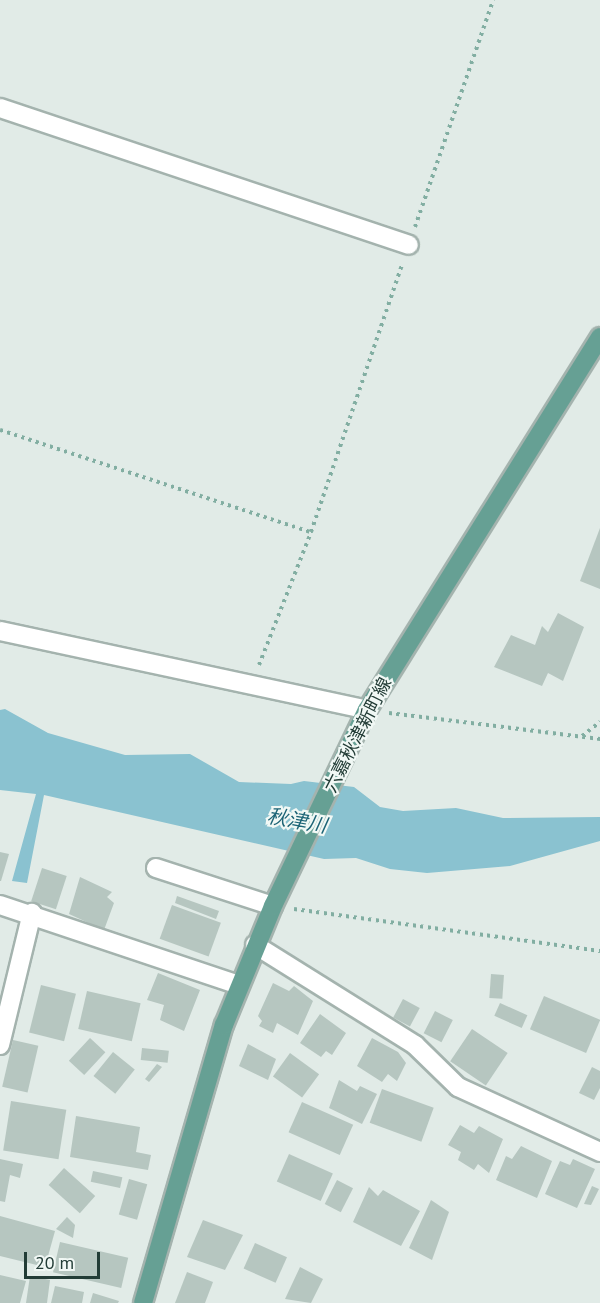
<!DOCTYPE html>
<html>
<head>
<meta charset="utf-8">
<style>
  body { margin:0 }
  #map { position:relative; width:600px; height:1303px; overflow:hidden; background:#e1ebe7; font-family:"PT Sans","Noto Sans JP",sans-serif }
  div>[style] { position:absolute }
  .water>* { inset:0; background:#8ac2d0 }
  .building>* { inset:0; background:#b6c6c0; transform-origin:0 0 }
  .path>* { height:4px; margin-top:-2px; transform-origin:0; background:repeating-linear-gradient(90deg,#82aea2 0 3px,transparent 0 7.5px) }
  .roads { filter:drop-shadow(2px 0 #a4b3ae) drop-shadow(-2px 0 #a4b3ae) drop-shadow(0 2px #a4b3ae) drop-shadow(0 -2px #a4b3ae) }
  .minor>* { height:18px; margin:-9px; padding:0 9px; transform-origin:9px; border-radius:9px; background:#fff }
  .major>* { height:18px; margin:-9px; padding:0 9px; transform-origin:9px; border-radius:9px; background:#66a094 }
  span { translate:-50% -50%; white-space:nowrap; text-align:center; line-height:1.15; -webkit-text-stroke:4.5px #f1f8f5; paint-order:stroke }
  .street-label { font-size:18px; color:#223c36 }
  .water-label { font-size:20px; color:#1d6476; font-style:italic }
  .scale { position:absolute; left:24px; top:1252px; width:76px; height:27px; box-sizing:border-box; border:3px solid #223c36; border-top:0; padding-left:8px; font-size:18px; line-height:21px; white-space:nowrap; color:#223c36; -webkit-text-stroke:4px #f1f8f5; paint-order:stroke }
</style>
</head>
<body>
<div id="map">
  <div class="water">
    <div style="clip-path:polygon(5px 709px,48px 733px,125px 755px,190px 754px,239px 782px,291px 784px,304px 781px,354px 787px,380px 807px,403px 811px,456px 808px,503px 818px,600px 817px,600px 841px,510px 866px,427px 873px,390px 869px,356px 858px,324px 859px,44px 795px,27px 883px,12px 881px,36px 794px,0 790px,0 710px)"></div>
  </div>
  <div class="building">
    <div style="clip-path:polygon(600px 528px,600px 589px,580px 581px)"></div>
    <div style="clip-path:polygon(558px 613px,584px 627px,563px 681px,548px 673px,542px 686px,494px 667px,511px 635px,535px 645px,542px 626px,548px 632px)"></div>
    <div style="clip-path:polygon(0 852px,9px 854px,1px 881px,0 881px)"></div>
    <div style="left:42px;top:868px;width:26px;height:35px;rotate:18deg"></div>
    <div style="clip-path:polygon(80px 877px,112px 892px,107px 897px,114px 903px,104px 930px,69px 914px)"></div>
    <div style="clip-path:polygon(177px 896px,219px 911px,216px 919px,175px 903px)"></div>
    <div style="left:172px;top:905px;width:52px;height:36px;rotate:20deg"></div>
    <div style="clip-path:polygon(158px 973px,200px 990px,184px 1031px,160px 1020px,164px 1005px,147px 1000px)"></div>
    <div style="left:491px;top:974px;width:13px;height:24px;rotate:4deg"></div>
    <div style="clip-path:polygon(273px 983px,289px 991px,294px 986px,313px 1001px,298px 1035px,277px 1023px,273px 1033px,259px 1026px,262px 1021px,258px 1016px)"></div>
    <div style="left:41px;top:985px;width:36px;height:49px;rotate:14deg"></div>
    <div style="left:87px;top:991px;width:55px;height:39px;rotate:13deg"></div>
    <div style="left:544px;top:996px;width:61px;height:36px;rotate:23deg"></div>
    <div style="left:403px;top:999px;width:19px;height:21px;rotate:28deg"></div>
    <div style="left:500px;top:1003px;width:30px;height:14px;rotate:24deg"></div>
    <div style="left:435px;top:1011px;width:20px;height:25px;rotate:27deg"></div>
    <div style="clip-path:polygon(320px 1014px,346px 1033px,332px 1055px,326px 1051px,321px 1057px,300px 1043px)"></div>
    <div style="left:472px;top:1029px;width:43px;height:39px;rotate:34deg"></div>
    <div style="left:90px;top:1038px;width:21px;height:31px;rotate:43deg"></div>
    <div style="clip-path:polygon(372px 1038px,398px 1052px,406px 1063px,397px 1081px,388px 1074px,382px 1082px,357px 1066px)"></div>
    <div style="left:13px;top:1040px;width:26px;height:48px;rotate:13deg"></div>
    <div style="clip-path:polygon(248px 1044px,276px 1059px,268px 1080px,239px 1066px)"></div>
    <div style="left:142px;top:1048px;width:27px;height:12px;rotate:6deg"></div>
    <div style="left:113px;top:1052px;width:28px;height:31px;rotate:39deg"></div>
    <div style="left:290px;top:1053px;width:36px;height:29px;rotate:36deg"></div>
    <div style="clip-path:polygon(157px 1064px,162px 1067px,149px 1082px,145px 1079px)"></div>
    <div style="clip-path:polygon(592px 1067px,600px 1071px,600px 1088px,594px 1100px,579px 1093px)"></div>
    <div style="clip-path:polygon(339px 1080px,357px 1091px,360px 1086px,377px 1094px,362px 1124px,329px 1108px)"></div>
    <div style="left:382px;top:1089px;width:55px;height:36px;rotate:20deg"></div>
    <div style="left:11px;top:1101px;width:56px;height:50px;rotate:9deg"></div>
    <div style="left:302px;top:1102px;width:56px;height:33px;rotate:24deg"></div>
    <div style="clip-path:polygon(76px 1116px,140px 1127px,136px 1152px,151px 1155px,148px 1170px,70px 1157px)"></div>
    <div style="clip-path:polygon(460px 1125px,474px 1133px,479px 1126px,503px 1139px,489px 1173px,478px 1164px,474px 1170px,458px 1160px,461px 1152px,448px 1145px)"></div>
    <div style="clip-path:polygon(521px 1146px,552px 1161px,537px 1198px,496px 1180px,506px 1156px,512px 1159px)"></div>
    <div style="left:289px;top:1154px;width:48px;height:30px;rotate:24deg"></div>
    <div style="clip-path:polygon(0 1159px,23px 1164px,20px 1178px,10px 1175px,5px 1202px,0 1201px)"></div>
    <div style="clip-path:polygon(573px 1159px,595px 1169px,577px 1208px,545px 1194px,560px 1161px,570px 1165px)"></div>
    <div style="left:64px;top:1168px;width:42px;height:23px;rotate:42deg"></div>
    <div style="left:93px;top:1171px;width:30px;height:11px;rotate:12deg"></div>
    <div style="left:129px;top:1179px;width:19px;height:37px;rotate:16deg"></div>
    <div style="left:337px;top:1180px;width:18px;height:27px;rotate:27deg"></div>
    <div style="clip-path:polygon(592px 1186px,599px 1189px,591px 1205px,584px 1204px)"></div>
    <div style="clip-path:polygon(369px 1187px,378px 1196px,383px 1190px,420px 1211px,401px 1246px,353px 1222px)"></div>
    <div style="clip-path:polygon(431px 1200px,449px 1212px,432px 1260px,409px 1248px)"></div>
    <div style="clip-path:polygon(0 1216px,55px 1231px,45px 1267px,0 1256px)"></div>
    <div style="clip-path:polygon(67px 1217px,75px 1225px,73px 1238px,56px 1229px)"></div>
    <div style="clip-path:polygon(203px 1220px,243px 1235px,225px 1270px,187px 1257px)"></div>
    <div style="left:60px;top:1242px;width:70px;height:31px;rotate:13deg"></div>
    <div style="left:255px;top:1243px;width:35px;height:28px;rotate:24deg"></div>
    <div style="clip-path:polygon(300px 1267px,323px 1279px,311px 1303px,285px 1299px)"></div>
    <div style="clip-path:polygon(187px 1272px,213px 1282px,205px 1303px,175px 1303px)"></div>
    <div style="clip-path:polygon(0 1275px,26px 1281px,20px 1303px,0 1303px)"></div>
    <div style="clip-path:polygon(30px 1276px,50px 1280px,47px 1303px,26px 1303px)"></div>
    <div style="clip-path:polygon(55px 1286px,84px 1292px,82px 1303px,51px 1303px)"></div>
    <div style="clip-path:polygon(93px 1293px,119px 1301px,118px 1303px,90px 1303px)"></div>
  </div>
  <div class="path">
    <div style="left:415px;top:227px;width:240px;rotate:-71deg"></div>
    <div style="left:0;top:430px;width:327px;rotate:18.2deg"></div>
    <div style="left:259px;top:665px;width:143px;rotate:-68.6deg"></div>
    <div style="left:311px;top:532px;width:282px;rotate:-71.2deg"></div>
    <div style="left:389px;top:713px;width:213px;rotate:7deg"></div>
    <div style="left:582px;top:736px;width:23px;rotate:-38deg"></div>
    <div style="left:294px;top:909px;width:309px;rotate:7.8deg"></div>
  </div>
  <div class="roads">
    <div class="minor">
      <div style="left:0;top:108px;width:431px;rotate:18.5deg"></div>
      <div style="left:0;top:631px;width:375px;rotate:12.1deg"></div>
      <div style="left:156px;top:868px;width:123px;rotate:18deg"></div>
      <div style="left:0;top:905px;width:252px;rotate:18.5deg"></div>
      <div style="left:255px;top:945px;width:189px;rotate:32deg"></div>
      <div style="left:415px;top:1045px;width:60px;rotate:44.3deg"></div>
      <div style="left:458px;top:1087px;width:156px;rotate:24.6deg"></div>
      <div style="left:0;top:1045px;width:136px;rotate:-76.4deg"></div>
    </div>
    <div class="major">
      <div style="left:143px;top:1303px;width:290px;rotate:-73.8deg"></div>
      <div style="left:224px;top:1025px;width:129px;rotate:-67.6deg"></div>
      <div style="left:273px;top:906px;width:217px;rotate:-64.4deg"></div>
      <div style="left:367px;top:710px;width:440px;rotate:-58deg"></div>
    </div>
  </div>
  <div class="street-label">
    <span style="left:358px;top:735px;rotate:-63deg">六嘉秋津新町線</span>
  </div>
  <div class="water-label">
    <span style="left:297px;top:821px;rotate:10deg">秋津川</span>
  </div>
  <div class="scale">20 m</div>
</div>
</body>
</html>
